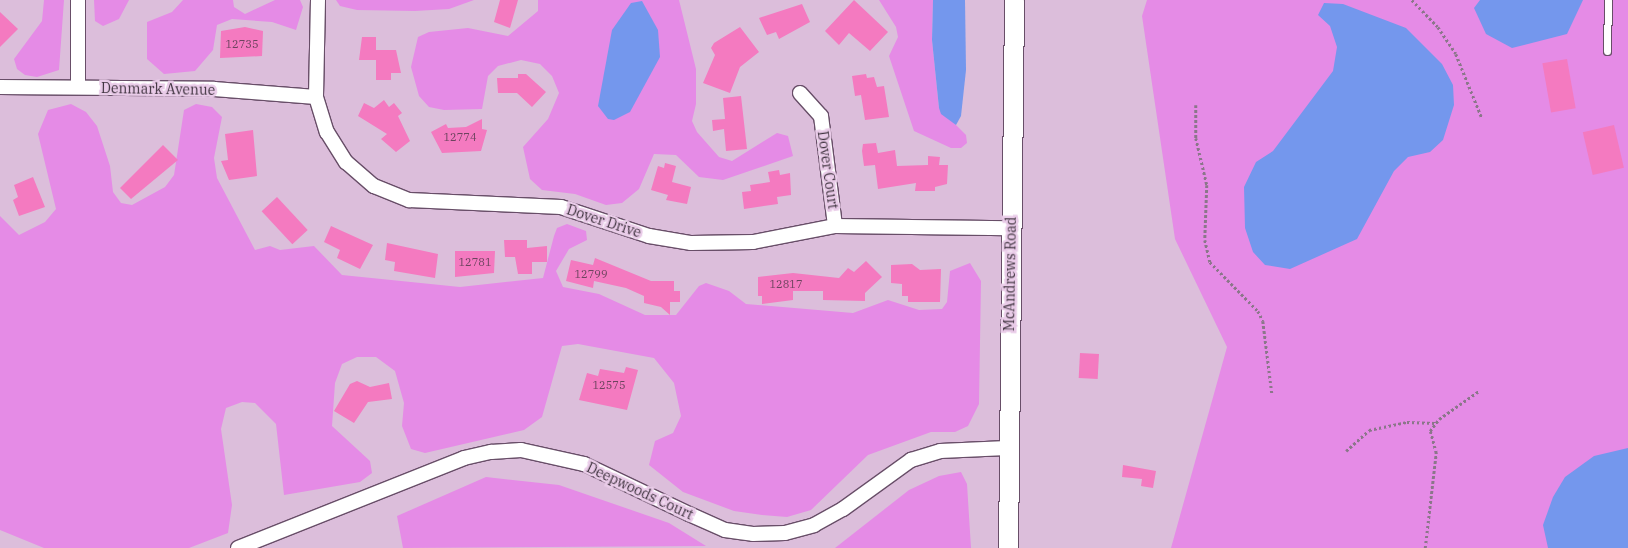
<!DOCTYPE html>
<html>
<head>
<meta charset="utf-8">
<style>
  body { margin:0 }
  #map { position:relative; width:1628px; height:548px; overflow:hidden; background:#dcbedb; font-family:"IBM Plex Serif",serif }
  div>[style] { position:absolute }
  .green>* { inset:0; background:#e58be6 }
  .water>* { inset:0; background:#7497ed }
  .building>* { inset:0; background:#f47ac0; transform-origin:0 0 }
  .path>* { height:2.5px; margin-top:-1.25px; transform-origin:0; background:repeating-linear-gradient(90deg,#8b768a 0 2.5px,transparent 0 5px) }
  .roads { filter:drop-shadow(1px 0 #684e68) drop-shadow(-1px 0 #684e68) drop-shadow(0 1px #684e68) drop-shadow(0 -1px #684e68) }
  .service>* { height:7px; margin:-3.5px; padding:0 3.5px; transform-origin:3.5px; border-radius:3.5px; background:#fff }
  .minor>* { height:14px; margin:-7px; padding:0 7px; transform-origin:7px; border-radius:7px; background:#fff }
  .secondary>* { height:19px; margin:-9.5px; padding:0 9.5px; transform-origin:9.5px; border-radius:9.5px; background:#fff }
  span { translate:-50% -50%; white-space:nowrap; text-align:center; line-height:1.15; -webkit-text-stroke:5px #e9cbe8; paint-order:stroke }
  .number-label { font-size:11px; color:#6c445e }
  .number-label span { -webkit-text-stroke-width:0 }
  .street-label { font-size:14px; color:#3e323e }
</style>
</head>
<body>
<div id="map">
  <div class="green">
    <div style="clip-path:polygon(44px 0,64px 0,59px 70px,37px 77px,25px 75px,17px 69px,14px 59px,42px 21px)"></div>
    <div style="clip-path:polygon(94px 0,129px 0,119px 19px,103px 26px,95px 21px)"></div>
    <div style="clip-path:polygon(183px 0,233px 0,234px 7px,245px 14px,275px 0,300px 0,303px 7px,296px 30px,272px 22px,232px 19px,217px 25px,213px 50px,195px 71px,164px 74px,147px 59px,147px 22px,172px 12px)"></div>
    <div style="clip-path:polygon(336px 0,474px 0,449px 9px,415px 11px,357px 10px,340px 6px)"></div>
    <div style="clip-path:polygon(538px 0,679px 0,696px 69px,696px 104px,692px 121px,697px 132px,719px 157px,732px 161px,777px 133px,788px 136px,793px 156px,723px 180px,699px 177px,676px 155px,654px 154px,639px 189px,622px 203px,606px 205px,575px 194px,542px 190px,530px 179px,523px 147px,548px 119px,559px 93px,552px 76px,540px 64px,521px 60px,498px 66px,488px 76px,482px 109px,444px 110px,429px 107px,419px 96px,411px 67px,418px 37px,429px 32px,468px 28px,508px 36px,538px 11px)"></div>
    <div style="clip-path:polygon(879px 0,933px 0,932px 40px,939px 108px,966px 135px,967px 143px,961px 148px,951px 148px,914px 131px,889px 56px,898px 37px,896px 27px)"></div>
    <div style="clip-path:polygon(1147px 0,1628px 0,1628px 548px,1171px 548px,1227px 347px,1175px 239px,1142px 16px)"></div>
    <div style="clip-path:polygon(71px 104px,86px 112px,97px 126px,110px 166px,113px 192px,121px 203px,132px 205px,165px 187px,174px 175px,184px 110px,196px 104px,212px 107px,222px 117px,214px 158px,217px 178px,255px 250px,270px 246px,280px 250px,314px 246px,342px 275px,460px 287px,543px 278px,554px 236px,557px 228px,567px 224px,586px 231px,587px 240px,569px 249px,556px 271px,563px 287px,599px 294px,645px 315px,676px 315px,699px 286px,706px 283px,729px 291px,746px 304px,853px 313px,888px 300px,919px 310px,942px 309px,947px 302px,950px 271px,970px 263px,981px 281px,979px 404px,968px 426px,955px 432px,931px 432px,868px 455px,811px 510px,787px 517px,762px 515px,734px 511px,683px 492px,649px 465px,655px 441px,673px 433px,681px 416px,674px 383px,654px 358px,578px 344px,562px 346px,542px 417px,524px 430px,425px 453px,411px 449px,402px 426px,404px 403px,395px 371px,376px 357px,357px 357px,342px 364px,335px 383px,332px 426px,370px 461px,372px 473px,360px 482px,284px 495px,276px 424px,255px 403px,242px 402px,226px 408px,221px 429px,232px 505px,228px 533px,189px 548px,44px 548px,0 530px,0 216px,19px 235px,45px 222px,56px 209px,38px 134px,48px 110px)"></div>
    <div style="clip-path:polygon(961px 472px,967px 484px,971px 548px,835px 548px,909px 490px,939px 476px)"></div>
    <div style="clip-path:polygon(486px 477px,559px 485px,669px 523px,706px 546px,403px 548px,397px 516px)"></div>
  </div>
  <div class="water">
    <div style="clip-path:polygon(933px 0,965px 0,966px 70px,961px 116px,956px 125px,941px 114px,939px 108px,932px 40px)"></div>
    <div style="clip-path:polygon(1480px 0,1583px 0,1567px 34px,1512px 48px,1486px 34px,1474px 8px)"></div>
    <div style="clip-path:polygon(642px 1px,658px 30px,660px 57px,630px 112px,614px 120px,608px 119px,598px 106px,612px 30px,631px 3px)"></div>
    <div style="clip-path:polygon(1324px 3px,1343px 4px,1406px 28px,1442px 64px,1453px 85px,1454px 105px,1443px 140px,1430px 152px,1408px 157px,1394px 171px,1357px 239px,1290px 269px,1265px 265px,1253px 252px,1245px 228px,1244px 187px,1256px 162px,1273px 151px,1333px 71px,1337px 47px,1330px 26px,1318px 15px)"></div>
    <div style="clip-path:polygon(1628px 448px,1628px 548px,1548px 548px,1543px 525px,1553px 497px,1565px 477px,1594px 456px)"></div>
  </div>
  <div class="building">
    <div style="clip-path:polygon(500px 0,518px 0,510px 28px,494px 22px)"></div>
    <div style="clip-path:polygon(854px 0,888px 32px,870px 51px,849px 33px,839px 45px,825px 31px)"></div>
    <div style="clip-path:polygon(802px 4px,810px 22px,779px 39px,776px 32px,767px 35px,759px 18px)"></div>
    <div style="clip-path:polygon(0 12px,18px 29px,0 47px)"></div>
    <div style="clip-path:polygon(245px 27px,263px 31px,262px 56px,220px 58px,221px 31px)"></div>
    <div style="clip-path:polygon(740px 27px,759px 52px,740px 67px,730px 93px,703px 83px,715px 55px,711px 48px,714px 43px)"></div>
    <div style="clip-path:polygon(362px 37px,376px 37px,376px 50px,396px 50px,401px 73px,391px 73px,391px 80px,376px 80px,376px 60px,359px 60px)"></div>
    <div style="left:1567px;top:59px;width:50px;height:25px;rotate:80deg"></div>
    <div style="clip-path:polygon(518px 74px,526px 74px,546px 92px,532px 107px,517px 93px,498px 93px,497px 78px,518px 78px)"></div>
    <div style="clip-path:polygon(866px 74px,867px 78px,874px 77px,877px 87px,884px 86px,889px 117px,865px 120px,861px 95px,855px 96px,852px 76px)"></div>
    <div style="clip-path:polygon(741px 96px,747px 149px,726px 151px,724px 129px,713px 131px,712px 120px,725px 119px,723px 98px)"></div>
    <div style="clip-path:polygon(384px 100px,389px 107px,394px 103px,402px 113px,398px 116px,410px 141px,396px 152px,381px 139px,387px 134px,358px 116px,364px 103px,374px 108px)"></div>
    <div style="clip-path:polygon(482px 119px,482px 129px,487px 130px,481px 151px,442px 153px,431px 132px,446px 124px,448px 128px,466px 127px)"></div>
    <div style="left:1614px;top:125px;width:44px;height:32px;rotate:77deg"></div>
    <div style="clip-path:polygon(253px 130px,257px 176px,229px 180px,221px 161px,228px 160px,225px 134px)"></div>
    <div style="clip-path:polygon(876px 143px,878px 153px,895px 150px,897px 166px,928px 165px,928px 156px,940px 157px,939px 165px,948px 165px,947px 184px,935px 187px,935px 191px,915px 191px,916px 183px,878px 189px,875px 165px,864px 166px,862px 151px,863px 144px)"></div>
    <div style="clip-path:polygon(163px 145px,178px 160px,131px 199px,120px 188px)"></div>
    <div style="clip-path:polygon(665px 163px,676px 166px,672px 182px,691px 187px,687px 204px,666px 200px,668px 195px,651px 190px,658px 166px,664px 168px)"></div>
    <div style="clip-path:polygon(779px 170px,780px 175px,790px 173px,791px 195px,777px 197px,778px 204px,744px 209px,742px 192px,751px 191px,750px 185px,770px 182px,768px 172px)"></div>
    <div style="clip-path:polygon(33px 177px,45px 207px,19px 216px,13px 200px,18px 197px,14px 185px)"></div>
    <div style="left:277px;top:197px;width:45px;height:21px;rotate:47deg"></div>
    <div style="clip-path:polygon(331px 226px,373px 245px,360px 269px,337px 258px,340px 250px,324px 242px)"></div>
    <div style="clip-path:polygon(504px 240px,527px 240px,527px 248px,547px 246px,547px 262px,532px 262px,532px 274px,518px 274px,515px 257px,505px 257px)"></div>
    <div style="clip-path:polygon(387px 243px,438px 254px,435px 278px,394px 271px,395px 262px,385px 260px)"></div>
    <div style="clip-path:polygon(455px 251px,495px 251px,494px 273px,455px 277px)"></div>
    <div style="clip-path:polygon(595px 258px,651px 281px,674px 281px,674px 291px,680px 291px,680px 302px,670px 302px,670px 315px,661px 307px,644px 303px,644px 296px,626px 288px,594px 281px,593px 288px,566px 281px,571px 260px,593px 265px)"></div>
    <div style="clip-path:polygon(866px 261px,882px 277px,865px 293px,865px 301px,823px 300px,823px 291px,793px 291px,793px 300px,762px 304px,762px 296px,758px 296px,758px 277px,793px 273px,839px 278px,848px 268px,854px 272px)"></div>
    <div style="clip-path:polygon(912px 264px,920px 270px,941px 269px,940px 302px,908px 302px,908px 296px,902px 296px,902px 284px,891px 283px,891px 265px)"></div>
    <div style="left:1080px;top:353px;width:19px;height:25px;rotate:3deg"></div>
    <div style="clip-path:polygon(626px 367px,638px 370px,627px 410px,579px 400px,587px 373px,598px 376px,600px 369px,624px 373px)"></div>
    <div style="clip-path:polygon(357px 381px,370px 387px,389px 383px,392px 399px,368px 402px,354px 423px,334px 411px,350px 384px)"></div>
    <div style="clip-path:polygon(1123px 465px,1156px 471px,1153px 488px,1141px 486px,1142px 479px,1122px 477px)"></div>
  </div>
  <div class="path">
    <div style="left:1412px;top:0;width:37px;rotate:46deg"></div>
    <div style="left:1438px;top:27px;width:32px;rotate:56deg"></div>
    <div style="left:1456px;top:54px;width:69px;rotate:67.9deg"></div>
    <div style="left:1196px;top:105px;width:33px;rotate:90deg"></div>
    <div style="left:1196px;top:138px;width:48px;rotate:76.8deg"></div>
    <div style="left:1207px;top:185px;width:55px;rotate:92.1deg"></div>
    <div style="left:1205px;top:240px;width:23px;rotate:77deg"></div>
    <div style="left:1210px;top:262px;width:69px;rotate:45.6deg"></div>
    <div style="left:1258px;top:311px;width:11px;rotate:63deg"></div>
    <div style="left:1263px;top:321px;width:73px;rotate:82.9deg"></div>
    <div style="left:1346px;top:451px;width:31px;rotate:-42deg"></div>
    <div style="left:1369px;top:430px;width:39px;rotate:-12deg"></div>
    <div style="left:1407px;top:422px;width:28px;rotate:2deg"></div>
    <div style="left:1425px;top:548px;width:96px;rotate:-83.4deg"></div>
    <div style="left:1436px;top:453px;width:23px;rotate:-105deg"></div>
    <div style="left:1430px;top:431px;width:15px;rotate:-53deg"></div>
    <div style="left:1439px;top:419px;width:49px;rotate:-35deg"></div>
  </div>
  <div class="roads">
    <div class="service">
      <div style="left:1607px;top:51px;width:51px;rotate:-88.9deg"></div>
    </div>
    <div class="minor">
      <div style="left:318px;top:0;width:97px;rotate:91.2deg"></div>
      <div style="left:316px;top:97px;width:37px;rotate:73deg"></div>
      <div style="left:327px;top:132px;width:36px;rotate:58deg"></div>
      <div style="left:346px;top:162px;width:37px;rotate:41deg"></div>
      <div style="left:374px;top:186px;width:38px;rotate:22deg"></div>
      <div style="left:409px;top:200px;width:152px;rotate:2.6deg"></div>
      <div style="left:561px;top:207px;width:93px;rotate:18.2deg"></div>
      <div style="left:649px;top:236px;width:43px;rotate:9.5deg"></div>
      <div style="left:691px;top:243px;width:62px;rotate:-0.9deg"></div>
      <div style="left:753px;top:242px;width:84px;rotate:-11deg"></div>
      <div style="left:835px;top:226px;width:175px;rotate:0.7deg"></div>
      <div style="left:0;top:87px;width:214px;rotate:0.5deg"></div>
      <div style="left:214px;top:89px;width:102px;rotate:4.5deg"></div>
      <div style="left:78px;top:87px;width:87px;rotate:-90deg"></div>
      <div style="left:800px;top:93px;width:31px;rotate:48deg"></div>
      <div style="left:821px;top:116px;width:111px;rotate:82.7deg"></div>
      <div style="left:238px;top:548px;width:243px;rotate:-21.7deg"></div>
      <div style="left:464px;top:458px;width:28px;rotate:-13deg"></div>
      <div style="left:491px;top:452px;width:30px;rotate:-4deg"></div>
      <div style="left:521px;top:450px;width:65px;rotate:12.5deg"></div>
      <div style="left:584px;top:464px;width:116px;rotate:25.5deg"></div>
      <div style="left:689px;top:514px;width:39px;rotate:24deg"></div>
      <div style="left:725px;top:530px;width:28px;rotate:8deg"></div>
      <div style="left:753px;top:534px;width:32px;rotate:-2deg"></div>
      <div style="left:785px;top:533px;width:30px;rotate:-15deg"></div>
      <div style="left:814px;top:525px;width:33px;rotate:-29deg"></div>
      <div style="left:843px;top:509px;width:84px;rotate:-35.8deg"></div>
      <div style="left:911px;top:460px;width:30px;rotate:-17deg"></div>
      <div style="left:940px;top:451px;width:67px;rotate:-2.6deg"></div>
    </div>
    <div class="secondary">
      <div style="left:1008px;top:548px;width:548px;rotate:-89.37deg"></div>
    </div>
  </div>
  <div class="number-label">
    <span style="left:242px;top:44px">12735</span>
    <span style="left:460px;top:137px">12774</span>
    <span style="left:475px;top:262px">12781</span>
    <span style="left:591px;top:274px">12799</span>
    <span style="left:786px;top:284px">12817</span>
    <span style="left:609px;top:385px">12575</span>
  </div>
  <div class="street-label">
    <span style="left:158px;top:89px;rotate:1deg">Denmark Avenue</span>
    <span style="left:828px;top:170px;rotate:82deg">Dover Court</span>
    <span style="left:604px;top:221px;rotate:18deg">Dover Drive</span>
    <span style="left:1010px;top:274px;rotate:-89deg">McAndrews Road</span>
    <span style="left:640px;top:491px;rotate:25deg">Deepwoods Court</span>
  </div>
</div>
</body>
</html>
